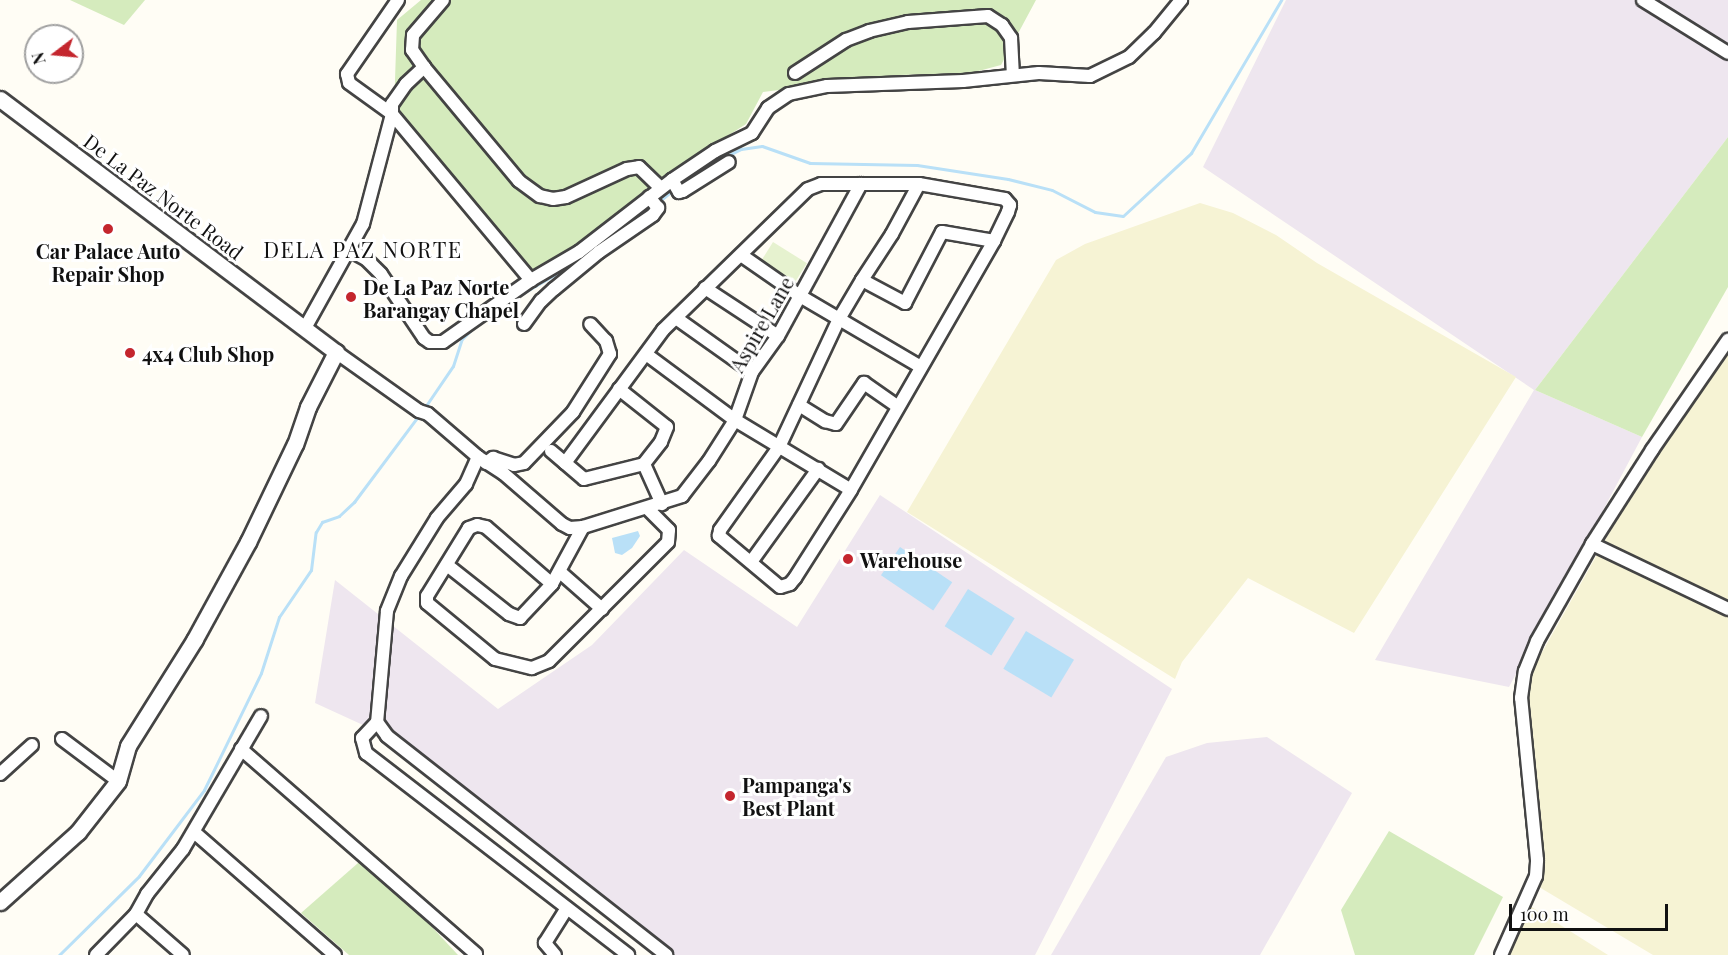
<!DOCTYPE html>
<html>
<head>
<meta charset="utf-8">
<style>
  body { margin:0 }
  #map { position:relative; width:1728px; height:955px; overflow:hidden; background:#fffdf5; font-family:"Playfair Display",serif }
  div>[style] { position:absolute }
  .industrial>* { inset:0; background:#eee6ef }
  .farmland>* { inset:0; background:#f6f3d4 }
  .green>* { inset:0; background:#d5ebbd }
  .pitch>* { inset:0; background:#e6f2cf; transform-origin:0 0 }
  .water>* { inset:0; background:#b9e0f7; transform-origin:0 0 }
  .stream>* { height:3px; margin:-1.5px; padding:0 1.5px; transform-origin:1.5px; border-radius:1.5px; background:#b9e0f7 }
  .roads { filter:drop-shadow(2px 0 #444) drop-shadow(-2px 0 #444) drop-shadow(0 2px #444) drop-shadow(0 -2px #444) }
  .minor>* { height:12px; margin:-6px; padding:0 6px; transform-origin:6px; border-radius:6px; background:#fff }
  .tertiary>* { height:15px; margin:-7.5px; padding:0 7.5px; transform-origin:7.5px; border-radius:7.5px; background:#fff }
  .dots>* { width:16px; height:16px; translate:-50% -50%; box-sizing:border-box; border:3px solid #fff; border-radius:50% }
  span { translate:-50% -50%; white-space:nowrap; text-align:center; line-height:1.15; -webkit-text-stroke:6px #fff; paint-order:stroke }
  .street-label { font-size:20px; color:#111 }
  .poi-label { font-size:20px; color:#111; font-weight:700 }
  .left { translate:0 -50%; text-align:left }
  .quarter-label { font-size:22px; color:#111; letter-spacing:1.5px }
  .north { position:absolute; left:24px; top:24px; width:60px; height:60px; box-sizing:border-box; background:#fff; border:2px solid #a0a0a0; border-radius:50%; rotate:254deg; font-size:16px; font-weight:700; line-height:24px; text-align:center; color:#111 }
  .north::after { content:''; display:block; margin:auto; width:21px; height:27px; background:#c4262e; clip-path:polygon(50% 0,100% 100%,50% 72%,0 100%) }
  .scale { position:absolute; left:1509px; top:904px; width:159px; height:27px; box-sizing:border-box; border:3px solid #111; border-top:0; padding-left:8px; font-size:18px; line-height:21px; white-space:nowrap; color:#111; -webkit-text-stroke:4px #fff; paint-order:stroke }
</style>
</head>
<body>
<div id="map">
  <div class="industrial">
    <div style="clip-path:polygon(1286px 0,1728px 0,1728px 137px,1535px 390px,1642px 437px,1509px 687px,1375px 660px,1534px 390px,1203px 167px)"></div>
    <div style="clip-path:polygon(880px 495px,1172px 689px,1035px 955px,675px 955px,363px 725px,315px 703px,335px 580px,498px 709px,592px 645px,684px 550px,797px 627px)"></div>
    <div style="clip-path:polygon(1267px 737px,1352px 793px,1260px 955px,1051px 955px,1166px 757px,1207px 743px)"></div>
  </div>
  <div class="farmland">
    <div style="clip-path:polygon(1200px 203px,1233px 213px,1276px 235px,1317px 263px,1516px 377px,1354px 633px,1248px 578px,1182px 662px,1175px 679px,907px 512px,1056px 260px,1085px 244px)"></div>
    <div style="clip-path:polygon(1728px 351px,1728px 955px,1653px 955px,1539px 887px,1527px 679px,1652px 457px)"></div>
    <div style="clip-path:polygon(1527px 904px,1608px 955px,1510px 955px)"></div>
  </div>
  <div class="green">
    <div style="clip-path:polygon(70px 0,145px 0,124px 25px)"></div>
    <div style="clip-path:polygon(421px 0,1036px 0,1001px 65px,971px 73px,899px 75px,763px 92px,746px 124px,650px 186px,573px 248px,533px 270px,394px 110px,397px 20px)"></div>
    <div style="clip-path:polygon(1728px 137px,1728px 287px,1642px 437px,1535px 390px)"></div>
    <div style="clip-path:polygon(1389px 831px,1503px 897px,1474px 955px,1355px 955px,1341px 910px)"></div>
    <div style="clip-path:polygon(366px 856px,458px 955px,349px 955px,301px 913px)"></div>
  </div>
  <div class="pitch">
    <div style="left:773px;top:242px;width:40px;height:24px;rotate:32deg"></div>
  </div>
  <div class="water">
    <div style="clip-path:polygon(638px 531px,640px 536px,632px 548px,622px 555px,615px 553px,612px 538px)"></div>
    <div style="left:900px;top:547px;width:63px;height:34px;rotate:34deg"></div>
    <div style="left:968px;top:589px;width:55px;height:44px;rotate:32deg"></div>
    <div style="left:1026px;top:631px;width:56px;height:44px;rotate:31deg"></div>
  </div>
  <div class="stream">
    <div style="left:678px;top:186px;width:26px;rotate:-39deg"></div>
    <div style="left:698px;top:170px;width:48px;rotate:-26deg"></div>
    <div style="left:741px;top:149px;width:21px;rotate:-8deg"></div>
    <div style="left:762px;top:146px;width:51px;rotate:19.5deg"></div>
    <div style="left:810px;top:163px;width:107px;rotate:1.1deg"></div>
    <div style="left:917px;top:165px;width:92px;rotate:8.7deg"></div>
    <div style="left:1008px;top:179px;width:45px;rotate:14deg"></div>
    <div style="left:1052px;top:190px;width:48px;rotate:27.1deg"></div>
    <div style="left:1095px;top:212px;width:28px;rotate:8deg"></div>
    <div style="left:1123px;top:216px;width:93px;rotate:-42.8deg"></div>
    <div style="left:1191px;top:153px;width:178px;rotate:-59.5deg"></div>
    <div style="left:657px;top:203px;width:21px;rotate:-39deg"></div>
    <div style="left:636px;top:219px;width:20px;rotate:-37deg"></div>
    <div style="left:513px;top:299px;width:78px;rotate:-30.2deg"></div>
    <div style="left:423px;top:410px;width:53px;rotate:-55.7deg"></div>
    <div style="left:453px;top:366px;width:28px;rotate:-72deg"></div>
    <div style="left:462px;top:339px;width:17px;rotate:-45deg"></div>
    <div style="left:59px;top:955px;width:112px;rotate:-44.6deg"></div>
    <div style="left:139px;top:876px;width:108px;rotate:-52.9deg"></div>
    <div style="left:204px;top:790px;width:130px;rotate:-64deg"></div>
    <div style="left:261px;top:673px;width:59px;rotate:-72.2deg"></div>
    <div style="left:279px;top:617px;width:57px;rotate:-55.8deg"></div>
    <div style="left:311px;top:570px;width:38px;rotate:-83deg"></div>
    <div style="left:316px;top:532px;width:12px;rotate:-59deg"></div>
    <div style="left:322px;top:522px;width:18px;rotate:-19deg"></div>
    <div style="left:339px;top:516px;width:21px;rotate:-43deg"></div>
    <div style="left:354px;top:502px;width:109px;rotate:-53.2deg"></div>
  </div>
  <div class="roads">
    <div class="minor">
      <div style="left:398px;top:0;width:90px;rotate:124.6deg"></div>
      <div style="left:347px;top:74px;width:9px;rotate:77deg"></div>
      <div style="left:349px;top:83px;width:53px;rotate:35.8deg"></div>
      <div style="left:392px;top:114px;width:217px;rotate:50.1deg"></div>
      <div style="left:1643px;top:0;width:100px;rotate:31.9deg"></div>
      <div style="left:424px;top:67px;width:148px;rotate:50.2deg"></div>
      <div style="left:519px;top:181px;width:26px;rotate:36deg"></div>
      <div style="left:540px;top:196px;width:13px;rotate:13deg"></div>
      <div style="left:553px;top:199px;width:13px;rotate:-9deg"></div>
      <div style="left:566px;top:197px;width:67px;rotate:-24.7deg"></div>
      <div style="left:627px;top:169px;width:12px;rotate:-9deg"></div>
      <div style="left:639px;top:167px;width:30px;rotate:44deg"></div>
      <div style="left:795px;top:73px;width:61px;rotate:-32.9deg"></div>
      <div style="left:846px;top:40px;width:25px;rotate:-21deg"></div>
      <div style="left:869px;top:31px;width:40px;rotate:-13deg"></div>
      <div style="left:908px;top:22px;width:80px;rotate:-4.3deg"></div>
      <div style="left:988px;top:16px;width:17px;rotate:33deg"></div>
      <div style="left:1002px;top:25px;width:16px;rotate:55deg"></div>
      <div style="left:1011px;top:38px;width:37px;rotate:87deg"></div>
      <div style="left:672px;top:180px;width:14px;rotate:60deg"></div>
      <div style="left:679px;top:192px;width:4px;rotate:-14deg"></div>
      <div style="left:683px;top:191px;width:54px;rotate:-32.2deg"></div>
      <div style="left:919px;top:184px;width:87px;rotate:9.9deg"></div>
      <div style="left:1005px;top:199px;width:8px;rotate:50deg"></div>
      <div style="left:1010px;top:205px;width:7px;rotate:106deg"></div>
      <div style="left:1008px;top:212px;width:32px;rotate:116deg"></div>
      <div style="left:994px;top:241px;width:287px;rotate:119.9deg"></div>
      <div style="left:851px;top:490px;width:104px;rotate:122.5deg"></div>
      <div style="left:795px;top:578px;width:8px;rotate:130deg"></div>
      <div style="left:790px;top:584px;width:10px;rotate:163deg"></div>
      <div style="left:780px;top:587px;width:80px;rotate:-140.1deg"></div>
      <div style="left:719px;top:536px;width:6px;rotate:-81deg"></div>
      <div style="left:720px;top:530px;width:102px;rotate:-54.6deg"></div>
      <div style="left:779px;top:447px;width:141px;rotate:-64.9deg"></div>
      <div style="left:839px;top:319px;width:45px;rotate:-59.5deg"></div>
      <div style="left:862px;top:280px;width:49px;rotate:28.1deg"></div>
      <div style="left:905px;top:303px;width:80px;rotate:-62.5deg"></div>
      <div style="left:942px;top:232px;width:53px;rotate:9.8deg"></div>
      <div style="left:349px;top:250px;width:19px;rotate:28deg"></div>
      <div style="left:366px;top:259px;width:21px;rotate:45deg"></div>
      <div style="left:381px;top:274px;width:77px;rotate:56.1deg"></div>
      <div style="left:424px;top:338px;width:7px;rotate:34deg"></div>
      <div style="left:430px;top:342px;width:13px"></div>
      <div style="left:443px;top:342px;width:108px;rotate:-35.2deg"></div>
      <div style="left:531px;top:280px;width:56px;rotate:-30.3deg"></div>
      <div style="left:579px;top:252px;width:118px;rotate:-37.7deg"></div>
      <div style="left:672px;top:180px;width:52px;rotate:-34deg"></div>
      <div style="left:715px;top:151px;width:41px;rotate:-25.9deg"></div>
      <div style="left:752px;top:133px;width:30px;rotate:-57deg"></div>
      <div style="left:768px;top:108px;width:25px;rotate:-34deg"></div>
      <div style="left:789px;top:94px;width:39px;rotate:-12deg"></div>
      <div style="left:827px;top:86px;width:136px;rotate:-2.1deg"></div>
      <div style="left:963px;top:81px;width:76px;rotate:-6deg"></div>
      <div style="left:1039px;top:73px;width:51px;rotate:3.4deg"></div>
      <div style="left:1090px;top:76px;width:43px;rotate:-26deg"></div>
      <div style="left:1129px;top:57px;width:35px;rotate:-44deg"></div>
      <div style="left:1154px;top:33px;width:43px;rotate:-50.7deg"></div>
      <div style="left:741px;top:255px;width:72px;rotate:34.8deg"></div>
      <div style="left:800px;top:296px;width:140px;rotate:30.4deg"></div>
      <div style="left:705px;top:288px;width:87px;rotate:33.3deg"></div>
      <div style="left:676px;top:318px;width:93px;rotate:35.4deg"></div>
      <div style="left:524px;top:324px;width:29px;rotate:-54deg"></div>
      <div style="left:541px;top:301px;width:18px;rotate:-43deg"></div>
      <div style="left:554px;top:289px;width:58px;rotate:-39.4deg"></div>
      <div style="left:599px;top:252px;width:65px;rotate:-34.4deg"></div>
      <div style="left:653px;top:215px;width:9px;rotate:-54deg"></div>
      <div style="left:658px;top:208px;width:14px;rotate:-129deg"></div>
      <div style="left:305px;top:328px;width:119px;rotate:-60.9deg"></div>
      <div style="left:363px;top:224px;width:114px;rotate:-75.2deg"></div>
      <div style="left:392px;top:114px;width:10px;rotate:-90deg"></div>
      <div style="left:392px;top:104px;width:24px;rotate:-55deg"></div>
      <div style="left:406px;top:84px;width:25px;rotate:-43deg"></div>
      <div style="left:424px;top:67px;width:21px;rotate:-125deg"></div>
      <div style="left:412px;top:50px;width:15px;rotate:-86deg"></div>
      <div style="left:413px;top:35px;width:46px;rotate:-49.4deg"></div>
      <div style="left:336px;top:352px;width:102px;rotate:35.4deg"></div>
      <div style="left:419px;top:411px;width:9px;rotate:18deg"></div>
      <div style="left:428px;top:414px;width:66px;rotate:40.7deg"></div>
      <div style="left:478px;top:457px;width:30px;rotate:114deg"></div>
      <div style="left:466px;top:484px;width:45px;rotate:130.5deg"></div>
      <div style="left:437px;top:518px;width:68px;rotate:121.8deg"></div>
      <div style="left:401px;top:576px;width:38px;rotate:112deg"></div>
      <div style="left:387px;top:611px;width:111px;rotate:95.1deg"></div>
      <div style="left:377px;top:722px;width:17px;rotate:54deg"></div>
      <div style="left:387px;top:736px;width:355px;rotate:38.1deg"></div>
      <div style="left:646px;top:354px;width:111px;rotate:36.6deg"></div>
      <div style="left:735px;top:420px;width:135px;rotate:31.1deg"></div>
      <div style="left:619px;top:389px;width:61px;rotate:38.4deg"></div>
      <div style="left:667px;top:427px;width:16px;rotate:112deg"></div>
      <div style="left:661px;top:442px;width:28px;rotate:128deg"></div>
      <div style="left:644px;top:464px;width:44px;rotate:65.8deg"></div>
      <div style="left:799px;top:405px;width:31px;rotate:32deg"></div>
      <div style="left:825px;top:421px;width:11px;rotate:15deg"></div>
      <div style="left:836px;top:424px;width:50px;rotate:-55.7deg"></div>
      <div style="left:864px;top:383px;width:40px;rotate:34.9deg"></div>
      <div style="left:551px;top:451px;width:43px;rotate:40.3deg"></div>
      <div style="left:584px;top:479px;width:62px;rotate:-14deg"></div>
      <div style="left:478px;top:457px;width:30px;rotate:33deg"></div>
      <div style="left:503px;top:473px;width:78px;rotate:40.8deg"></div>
      <div style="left:562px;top:524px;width:9px;rotate:27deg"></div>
      <div style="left:570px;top:528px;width:13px;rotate:-4deg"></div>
      <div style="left:583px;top:527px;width:104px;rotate:-17.4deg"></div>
      <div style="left:682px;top:496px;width:44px;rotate:-52.4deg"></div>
      <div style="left:709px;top:461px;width:49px;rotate:-57.6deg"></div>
      <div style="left:735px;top:420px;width:51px;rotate:-70.5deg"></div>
      <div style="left:752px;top:372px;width:44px;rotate:-54.2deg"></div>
      <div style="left:778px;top:336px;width:173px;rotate:-61.4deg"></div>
      <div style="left:486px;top:463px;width:9px;rotate:-36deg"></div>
      <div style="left:493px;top:458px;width:22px;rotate:18deg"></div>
      <div style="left:514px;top:465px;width:10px;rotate:-11deg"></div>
      <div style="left:524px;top:463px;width:71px;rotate:-46.1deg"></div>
      <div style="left:573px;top:412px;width:69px;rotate:-57.5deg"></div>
      <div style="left:610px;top:354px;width:14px;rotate:-107deg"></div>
      <div style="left:606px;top:341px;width:23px;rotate:-133deg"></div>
      <div style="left:565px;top:463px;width:165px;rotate:-53.6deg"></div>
      <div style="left:663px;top:330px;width:202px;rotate:-44.2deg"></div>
      <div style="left:808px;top:189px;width:14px;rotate:-21deg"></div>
      <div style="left:821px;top:184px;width:98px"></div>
      <div style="left:919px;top:184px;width:57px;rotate:118.4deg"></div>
      <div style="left:892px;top:234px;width:55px;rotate:123.1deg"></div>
      <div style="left:1592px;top:544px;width:151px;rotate:25.5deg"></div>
      <div style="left:751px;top:562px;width:115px;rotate:-54.2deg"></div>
      <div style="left:447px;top:565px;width:79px;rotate:38.3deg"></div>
      <div style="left:509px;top:614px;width:12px;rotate:20deg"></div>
      <div style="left:520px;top:618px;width:47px;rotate:-46.7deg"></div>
      <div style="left:552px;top:584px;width:65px;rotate:-61.5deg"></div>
      <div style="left:560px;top:572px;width:56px;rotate:41.4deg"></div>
      <div style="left:552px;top:584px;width:87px;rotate:-139.2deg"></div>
      <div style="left:486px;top:527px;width:9px;rotate:-167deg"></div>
      <div style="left:477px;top:525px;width:9px;rotate:159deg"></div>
      <div style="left:469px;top:528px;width:80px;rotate:121.7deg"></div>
      <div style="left:427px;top:596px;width:7px;rotate:90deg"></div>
      <div style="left:427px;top:603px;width:88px;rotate:39.5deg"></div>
      <div style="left:495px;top:659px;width:38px;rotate:14deg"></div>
      <div style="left:532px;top:668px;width:18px;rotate:-22deg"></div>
      <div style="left:549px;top:661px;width:168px;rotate:-45deg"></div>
      <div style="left:668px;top:542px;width:12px;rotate:-85deg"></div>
      <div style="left:669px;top:530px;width:30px;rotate:-135deg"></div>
      <div style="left:377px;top:722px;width:22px;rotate:133deg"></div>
      <div style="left:362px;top:738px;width:16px;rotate:75deg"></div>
      <div style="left:366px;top:753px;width:331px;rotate:37.6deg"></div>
      <div style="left:62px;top:739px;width:70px;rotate:36.9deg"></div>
      <div style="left:241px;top:749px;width:312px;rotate:41.1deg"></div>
      <div style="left:0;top:774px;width:43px;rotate:-42.2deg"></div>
      <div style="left:194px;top:832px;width:187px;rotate:41.1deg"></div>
      <div style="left:136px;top:914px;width:62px;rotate:41.1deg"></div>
      <div style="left:96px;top:955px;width:57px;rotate:-45.7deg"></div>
      <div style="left:136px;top:914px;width:23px;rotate:-61deg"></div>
      <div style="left:147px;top:894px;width:58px;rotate:-51.3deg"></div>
      <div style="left:183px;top:849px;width:154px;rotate:-59.6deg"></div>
      <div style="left:555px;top:955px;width:16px;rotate:-130deg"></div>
      <div style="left:545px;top:943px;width:41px;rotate:-57.8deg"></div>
      <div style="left:1501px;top:955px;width:86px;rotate:-66.1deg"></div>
      <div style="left:1536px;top:876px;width:16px;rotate:-86deg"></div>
      <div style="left:1537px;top:860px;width:163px;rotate:-95.6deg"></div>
      <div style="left:1521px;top:698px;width:27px;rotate:-82deg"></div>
      <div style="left:1525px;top:671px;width:32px;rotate:-68deg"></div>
      <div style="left:1537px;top:641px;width:112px;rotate:-60.4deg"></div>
      <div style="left:1592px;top:544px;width:112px;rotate:-57.4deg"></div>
      <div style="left:1652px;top:450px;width:134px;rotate:-55.4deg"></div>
    </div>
    <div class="tertiary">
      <div style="left:0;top:99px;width:421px;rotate:37deg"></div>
      <div style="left:336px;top:352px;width:62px;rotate:117deg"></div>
      <div style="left:308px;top:407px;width:39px;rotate:109deg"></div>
      <div style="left:295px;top:444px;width:109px;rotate:115.6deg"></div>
      <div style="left:248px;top:542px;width:111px;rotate:118.7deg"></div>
      <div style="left:195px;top:639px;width:126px;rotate:122.1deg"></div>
      <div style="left:128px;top:746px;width:36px;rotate:106deg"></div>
      <div style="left:118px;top:781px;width:65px;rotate:128.1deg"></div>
      <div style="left:78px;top:832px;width:105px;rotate:138.1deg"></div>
    </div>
  </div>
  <div class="dots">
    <div style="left:108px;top:229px;background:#c4262e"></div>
    <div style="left:351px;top:297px;background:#c4262e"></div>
    <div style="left:130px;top:353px;background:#c4262e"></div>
    <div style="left:848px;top:559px;background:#c4262e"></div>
    <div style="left:730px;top:796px;background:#c4262e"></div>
  </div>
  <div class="street-label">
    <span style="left:164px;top:196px;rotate:37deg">De La Paz Norte Road</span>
    <span style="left:761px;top:324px;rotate:-60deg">Aspire Lane</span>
  </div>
  <div class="poi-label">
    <span style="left:108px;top:262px">Car Palace Auto<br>Repair Shop</span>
    <span class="left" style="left:363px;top:298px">De La Paz Norte<br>Barangay Chapel</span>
    <span class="left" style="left:142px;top:353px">4x4 Club Shop</span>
    <span class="left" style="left:860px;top:559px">Warehouse</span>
    <span class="left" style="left:742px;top:796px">Pampanga's<br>Best Plant</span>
  </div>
  <div class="quarter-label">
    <span style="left:363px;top:250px">DELA PAZ NORTE</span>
  </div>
  <div class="north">N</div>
  <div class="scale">100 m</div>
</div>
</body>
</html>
